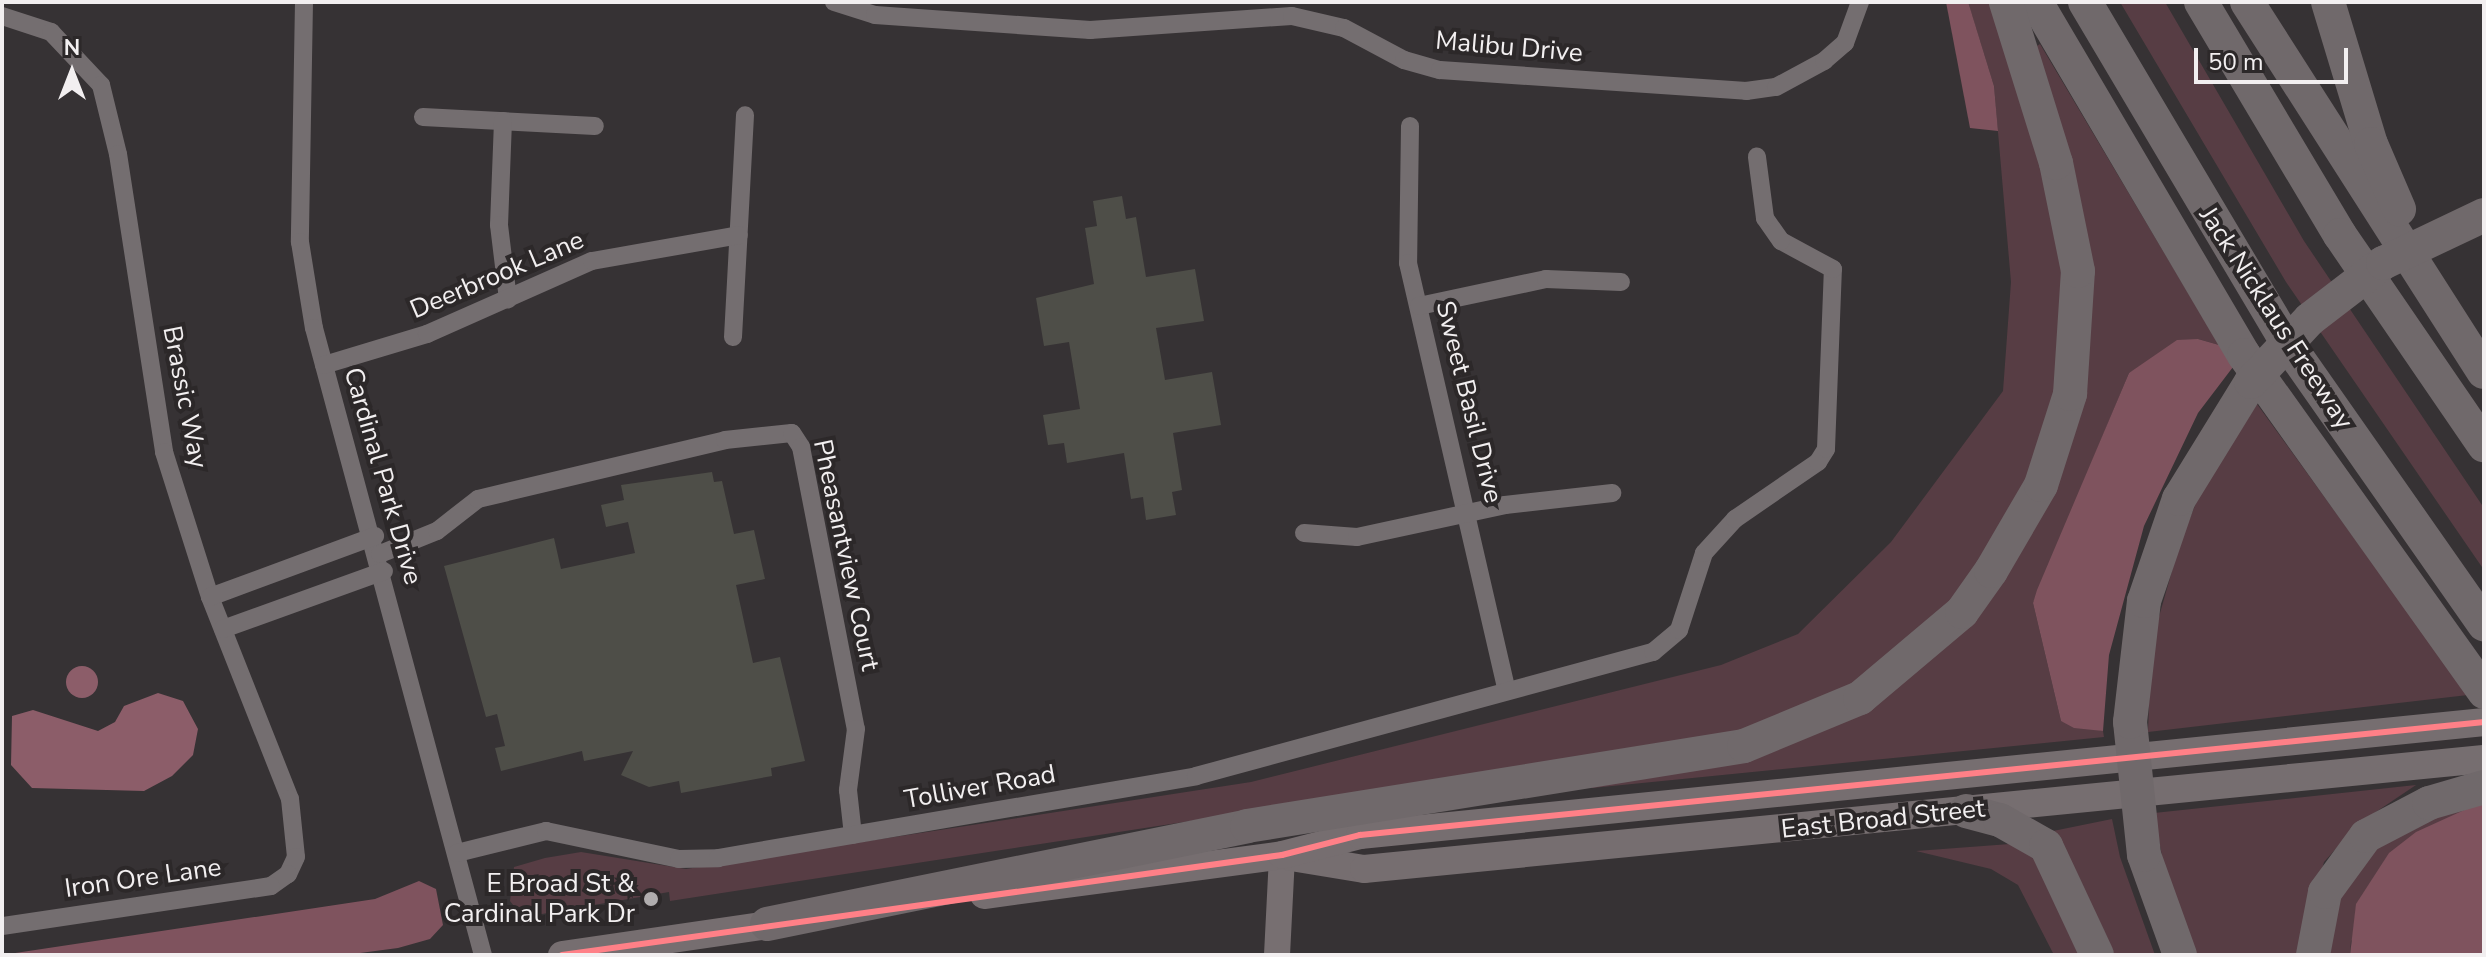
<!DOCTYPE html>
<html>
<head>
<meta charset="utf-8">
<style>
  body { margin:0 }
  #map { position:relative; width:2486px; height:957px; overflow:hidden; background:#363234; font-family:"Nunito Sans",sans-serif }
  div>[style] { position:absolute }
  .green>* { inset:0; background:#573d44 }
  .forest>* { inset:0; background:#7f535e }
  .water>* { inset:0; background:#8c5d69 }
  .round { border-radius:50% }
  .building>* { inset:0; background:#4e4e48 }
  .street>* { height:18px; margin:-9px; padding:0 9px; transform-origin:9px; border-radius:9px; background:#746e70 }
  .secondary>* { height:26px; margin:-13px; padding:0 13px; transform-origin:13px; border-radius:13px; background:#776f71 }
  .primary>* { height:28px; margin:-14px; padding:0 14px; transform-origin:14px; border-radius:14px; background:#766e70 }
  .highway>* { height:34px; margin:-17px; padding:0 17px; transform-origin:17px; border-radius:17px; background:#70696b }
  .bus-1>* { height:6px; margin:-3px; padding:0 3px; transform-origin:3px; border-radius:3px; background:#ff8087 }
  .dots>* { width:22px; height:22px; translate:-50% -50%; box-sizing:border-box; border:4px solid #2c2829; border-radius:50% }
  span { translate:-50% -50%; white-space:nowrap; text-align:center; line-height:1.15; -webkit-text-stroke:8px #2c2829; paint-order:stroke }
  .street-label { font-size:26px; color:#f2eff0 }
  .poi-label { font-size:26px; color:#f2eff0 }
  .right { translate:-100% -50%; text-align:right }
  .frame { position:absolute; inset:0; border:4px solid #f2eff0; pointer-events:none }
  .north { position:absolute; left:32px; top:32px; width:80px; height:80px; -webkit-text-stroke:6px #2c2829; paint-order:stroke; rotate:0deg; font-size:22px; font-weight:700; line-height:32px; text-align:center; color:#f2eff0 }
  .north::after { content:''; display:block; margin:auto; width:28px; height:36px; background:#f2eff0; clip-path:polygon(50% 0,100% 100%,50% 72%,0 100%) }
  .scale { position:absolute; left:2194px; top:48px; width:154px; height:36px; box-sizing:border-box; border:4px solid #f2eff0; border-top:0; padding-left:10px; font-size:24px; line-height:28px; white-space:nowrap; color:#f2eff0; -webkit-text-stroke:6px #2c2829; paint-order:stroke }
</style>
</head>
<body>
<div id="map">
  <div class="green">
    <div style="clip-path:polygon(1968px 2px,1993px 2px,2032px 120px,2063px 277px,2054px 409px,2033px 474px,1968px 585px,1861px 680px,1718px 740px,670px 901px,669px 892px,542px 914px,517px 910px,510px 901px,514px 867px,545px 858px,581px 852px,686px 869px,1251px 782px,1721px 665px,1798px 634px,1891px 542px,2003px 391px,2011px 282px,1994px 86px)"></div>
    <div style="clip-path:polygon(2120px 2px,2165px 2px,2304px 241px,2484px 508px,2484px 570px,2286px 282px)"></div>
    <div style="clip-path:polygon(2040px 44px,2219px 345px,2198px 339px,2129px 373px,2033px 603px,2061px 721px,2103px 731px,2104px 737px,1592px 788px,1592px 781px,1691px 767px,1928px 658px,2087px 365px,2032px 49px)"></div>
    <div style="clip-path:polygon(2257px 404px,2468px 695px,2148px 732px,2151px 645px,2179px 546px,2199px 495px)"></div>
    <div style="clip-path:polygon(2416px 785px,2358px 824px,2324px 862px,2298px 955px,2195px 955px,2164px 867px,2154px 813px)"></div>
    <div style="clip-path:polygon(2479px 802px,2351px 941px,2350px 955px,2327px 955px,2340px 892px,2390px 833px)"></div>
    <div style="clip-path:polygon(2112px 819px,2120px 857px,2155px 955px,2108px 955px,2053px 831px)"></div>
    <div style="clip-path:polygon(2010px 844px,2039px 858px,2082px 955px,2054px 955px,2018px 885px,1991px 869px,1916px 851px)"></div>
  </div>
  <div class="forest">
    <div style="clip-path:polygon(1946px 2px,1968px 2px,1970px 8px,1994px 86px,1998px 131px,1970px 128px)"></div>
    <div style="clip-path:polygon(2198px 339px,2219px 345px,2233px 367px,2198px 413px,2144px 526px,2109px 655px,2103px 731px,2074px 728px,2061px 721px,2033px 603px,2037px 590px,2129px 373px,2177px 340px)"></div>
    <div style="clip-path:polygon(2484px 801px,2484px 955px,2350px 955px,2356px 904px,2389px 853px,2416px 832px)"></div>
    <div style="clip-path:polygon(419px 881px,436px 889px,443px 925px,430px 939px,398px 948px,345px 955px,2px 955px,375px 899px)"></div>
  </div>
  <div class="water">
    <div class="round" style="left:66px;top:666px;width:32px;height:32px"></div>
    <div style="clip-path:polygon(158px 693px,183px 701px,198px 729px,193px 755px,172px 776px,144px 791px,32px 788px,11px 765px,12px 716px,33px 710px,98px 731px,115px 722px,124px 706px)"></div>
  </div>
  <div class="building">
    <div style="clip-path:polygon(1122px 196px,1126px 219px,1136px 217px,1146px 277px,1195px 269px,1204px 321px,1156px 328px,1165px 380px,1212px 372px,1221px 425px,1173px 433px,1182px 490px,1172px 492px,1176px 515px,1146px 520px,1143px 497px,1131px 499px,1124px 453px,1067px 463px,1064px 443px,1048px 445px,1043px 415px,1080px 409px,1069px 342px,1044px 346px,1036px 298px,1094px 284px,1085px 228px,1097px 226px,1093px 201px)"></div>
    <div style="clip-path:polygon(712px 472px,714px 482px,722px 481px,734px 534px,754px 530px,765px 579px,736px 585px,753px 663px,780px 657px,805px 761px,771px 768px,772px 776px,681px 793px,679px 781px,649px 787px,621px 775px,633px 751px,584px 761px,582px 751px,501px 771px,495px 748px,505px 746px,497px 714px,486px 717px,444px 566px,554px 538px,561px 569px,635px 553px,628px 522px,606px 527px,601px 505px,624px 500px,621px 485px)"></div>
  </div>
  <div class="street">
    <div style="left:304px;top:2px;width:240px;rotate:91deg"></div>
    <div style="left:300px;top:242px;width:87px;rotate:80.8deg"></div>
    <div style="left:314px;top:328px;width:649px;rotate:74.92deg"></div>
    <div style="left:834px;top:2px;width:43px;rotate:17.6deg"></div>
    <div style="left:875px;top:15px;width:216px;rotate:4deg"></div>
    <div style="left:1090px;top:30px;width:202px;rotate:-4deg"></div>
    <div style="left:1292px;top:16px;width:53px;rotate:13deg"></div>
    <div style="left:1344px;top:28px;width:68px;rotate:28.1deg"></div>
    <div style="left:1404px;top:60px;width:37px;rotate:16deg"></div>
    <div style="left:1440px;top:70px;width:307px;rotate:3.9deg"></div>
    <div style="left:1746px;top:91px;width:30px;rotate:-8deg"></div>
    <div style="left:1776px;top:87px;width:55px;rotate:-28.4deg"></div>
    <div style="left:1824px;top:61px;width:28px;rotate:-41deg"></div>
    <div style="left:1845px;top:43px;width:44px;rotate:-69.9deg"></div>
    <div style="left:2px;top:16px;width:52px;rotate:18.1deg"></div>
    <div style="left:51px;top:32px;width:73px;rotate:46.7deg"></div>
    <div style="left:101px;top:85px;width:71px;rotate:76.2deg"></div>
    <div style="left:118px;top:154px;width:302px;rotate:81.2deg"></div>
    <div style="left:164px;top:452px;width:152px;rotate:72.4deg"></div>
    <div style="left:210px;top:597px;width:217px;rotate:68.4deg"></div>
    <div style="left:290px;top:799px;width:58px;rotate:84.1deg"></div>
    <div style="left:296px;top:857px;width:19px;rotate:115deg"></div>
    <div style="left:288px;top:874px;width:21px;rotate:145deg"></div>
    <div style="left:271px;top:886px;width:272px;rotate:171.5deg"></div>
    <div style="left:423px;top:117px;width:172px;rotate:3deg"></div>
    <div style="left:503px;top:121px;width:104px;rotate:92.2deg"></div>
    <div style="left:499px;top:225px;width:75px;rotate:83.1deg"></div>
    <div style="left:1410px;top:126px;width:137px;rotate:90.8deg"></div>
    <div style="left:1408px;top:263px;width:436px;rotate:77deg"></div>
    <div style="left:1419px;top:306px;width:130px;rotate:-12deg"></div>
    <div style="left:1546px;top:279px;width:75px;rotate:2.3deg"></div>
    <div style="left:733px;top:337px;width:222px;rotate:-86.9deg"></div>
    <div style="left:324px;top:365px;width:108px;rotate:-16.8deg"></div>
    <div style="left:427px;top:334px;width:180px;rotate:-23.9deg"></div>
    <div style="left:592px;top:261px;width:149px;rotate:-10deg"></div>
    <div style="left:1304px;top:533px;width:53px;rotate:4.3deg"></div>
    <div style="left:1357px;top:537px;width:151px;rotate:-12.2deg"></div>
    <div style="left:1505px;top:505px;width:108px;rotate:-6.4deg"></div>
    <div style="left:380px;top:554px;width:61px;rotate:-22deg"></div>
    <div style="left:437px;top:531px;width:52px;rotate:-38deg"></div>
    <div style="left:478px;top:499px;width:254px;rotate:-13.4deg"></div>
    <div style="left:725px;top:440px;width:67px;rotate:-6deg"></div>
    <div style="left:792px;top:433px;width:17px;rotate:57deg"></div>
    <div style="left:801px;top:447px;width:287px;rotate:79deg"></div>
    <div style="left:856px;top:729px;width:62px;rotate:97.5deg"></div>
    <div style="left:848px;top:790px;width:45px;rotate:83.7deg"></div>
    <div style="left:210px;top:597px;width:176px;rotate:-20.3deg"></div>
    <div style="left:223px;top:629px;width:171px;rotate:-19.8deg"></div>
    <div style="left:457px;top:853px;width:92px;rotate:-13.9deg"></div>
    <div style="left:546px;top:831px;width:136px;rotate:11.9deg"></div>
    <div style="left:679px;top:859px;width:39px;rotate:-1deg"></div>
    <div style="left:718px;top:858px;width:485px;rotate:-9.7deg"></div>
    <div style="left:1196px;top:776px;width:474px;rotate:-15.2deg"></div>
    <div style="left:1653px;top:652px;width:34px;rotate:-40deg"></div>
    <div style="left:1679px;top:630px;width:81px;rotate:-72deg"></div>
    <div style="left:1704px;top:553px;width:46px;rotate:-47.6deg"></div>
    <div style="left:1735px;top:519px;width:101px;rotate:-34.5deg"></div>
    <div style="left:1818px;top:462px;width:15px;rotate:-58deg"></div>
    <div style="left:1826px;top:449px;width:180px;rotate:-87.8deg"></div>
    <div style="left:1833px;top:269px;width:59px;rotate:-151.7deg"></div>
    <div style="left:1781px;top:241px;width:28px;rotate:-125deg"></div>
    <div style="left:1765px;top:218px;width:62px;rotate:-97.5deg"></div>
  </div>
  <div class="secondary">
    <div style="left:1277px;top:955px;width:100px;rotate:-87.1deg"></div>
  </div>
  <div class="primary">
    <div style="left:1291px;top:857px;width:74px;rotate:9.3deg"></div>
    <div style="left:1364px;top:869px;width:1125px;rotate:-5.61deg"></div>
    <div style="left:984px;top:895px;width:301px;rotate:-7.6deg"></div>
    <div style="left:1282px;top:855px;width:81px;rotate:-14.4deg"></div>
    <div style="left:1360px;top:835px;width:1130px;rotate:-5.74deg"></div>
    <div style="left:562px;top:955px;width:228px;rotate:-8.3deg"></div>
  </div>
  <div class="highway">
    <div style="left:2036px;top:2px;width:410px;rotate:59.5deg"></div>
    <div style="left:2244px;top:355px;width:414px;rotate:54.5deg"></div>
    <div style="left:2085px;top:2px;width:405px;rotate:59.3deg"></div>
    <div style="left:2292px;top:350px;width:335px;rotate:55deg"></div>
    <div style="left:2201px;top:2px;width:271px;rotate:59.2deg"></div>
    <div style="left:2340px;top:235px;width:255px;rotate:55.6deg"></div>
    <div style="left:2247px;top:2px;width:439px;rotate:57.4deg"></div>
    <div style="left:2328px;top:2px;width:148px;rotate:73.2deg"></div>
    <div style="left:2371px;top:144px;width:71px;rotate:66.7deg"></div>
    <div style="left:1966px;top:811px;width:35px;rotate:15deg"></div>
    <div style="left:2000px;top:820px;width:53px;rotate:29.5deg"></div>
    <div style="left:2046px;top:846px;width:120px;rotate:64.9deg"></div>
    <div style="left:767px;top:924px;width:490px;rotate:-11.5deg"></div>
    <div style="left:1247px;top:826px;width:503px;rotate:-9.14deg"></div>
    <div style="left:1744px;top:746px;width:126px;rotate:-22.5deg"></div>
    <div style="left:1860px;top:698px;width:133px;rotate:-40.1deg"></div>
    <div style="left:1962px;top:612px;width:50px;rotate:-54.7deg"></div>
    <div style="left:1991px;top:571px;width:99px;rotate:-59.8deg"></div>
    <div style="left:2041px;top:485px;width:96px;rotate:-72.3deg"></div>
    <div style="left:2070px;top:394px;width:123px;rotate:-86.3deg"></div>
    <div style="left:2078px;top:271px;width:110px;rotate:-101.5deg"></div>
    <div style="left:2056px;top:163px;width:169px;rotate:-107.3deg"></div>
    <div style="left:2180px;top:955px;width:106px;rotate:-109.8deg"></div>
    <div style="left:2144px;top:855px;width:134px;rotate:-96deg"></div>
    <div style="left:2130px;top:722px;width:122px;rotate:-83.4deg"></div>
    <div style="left:2144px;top:601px;width:108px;rotate:-71.1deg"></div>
    <div style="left:2179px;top:499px;width:137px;rotate:-58.4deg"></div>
    <div style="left:2251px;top:382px;width:86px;rotate:-46.9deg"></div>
    <div style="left:2310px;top:319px;width:92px;rotate:-37.5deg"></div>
    <div style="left:2383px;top:263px;width:112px;rotate:-25.4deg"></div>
    <div style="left:2313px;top:955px;width:64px;rotate:-79.2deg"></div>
    <div style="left:2325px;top:892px;width:69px;rotate:-53.8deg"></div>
    <div style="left:2366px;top:836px;width:71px;rotate:-27.6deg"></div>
    <div style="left:2429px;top:803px;width:57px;rotate:-16.2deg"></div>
  </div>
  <div class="bus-1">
    <div style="left:562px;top:955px;width:727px;rotate:-7.91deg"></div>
    <div style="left:1282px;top:855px;width:81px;rotate:-14.4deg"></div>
    <div style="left:1360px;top:835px;width:1130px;rotate:-5.74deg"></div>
  </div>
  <div class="dots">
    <div style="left:651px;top:899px;background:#b0adae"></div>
  </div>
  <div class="street-label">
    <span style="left:1509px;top:47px;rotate:5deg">Malibu Drive</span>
    <span style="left:497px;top:275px;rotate:-23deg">Deerbrook Lane</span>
    <span style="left:2276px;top:318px;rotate:57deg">Jack Nicklaus Freeway</span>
    <span style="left:185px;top:397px;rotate:79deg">Brassic Way</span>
    <span style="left:1469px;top:402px;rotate:76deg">Sweet Basil Drive</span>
    <span style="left:383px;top:476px;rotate:74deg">Cardinal Park Drive</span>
    <span style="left:846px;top:555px;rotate:78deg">Pheasantview Court</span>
    <span style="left:980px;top:787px;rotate:-10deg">Tolliver Road</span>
    <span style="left:1883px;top:819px;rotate:-6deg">East Broad Street</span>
    <span style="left:143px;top:878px;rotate:-8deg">Iron Ore Lane</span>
  </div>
  <div class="poi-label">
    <span class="right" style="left:635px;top:899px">E Broad St &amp;<br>Cardinal Park Dr</span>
  </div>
  <div class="frame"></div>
  <div class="north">N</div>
  <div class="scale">50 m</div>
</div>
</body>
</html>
